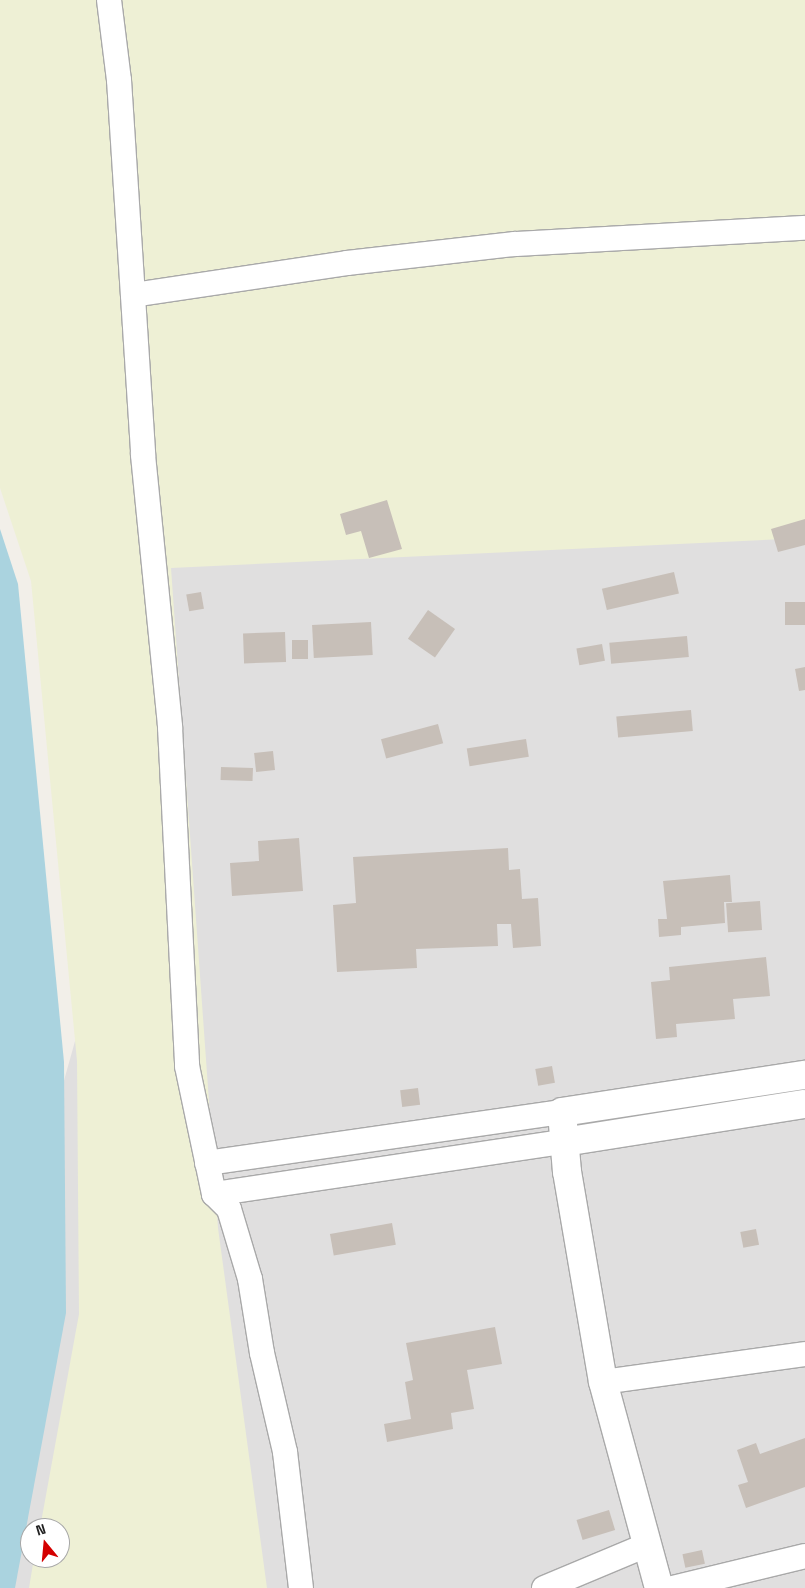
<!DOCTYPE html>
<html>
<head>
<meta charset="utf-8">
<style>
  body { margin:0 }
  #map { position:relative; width:805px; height:1588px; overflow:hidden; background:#f2efe9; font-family:"Space Grotesk",sans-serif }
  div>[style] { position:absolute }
  .residential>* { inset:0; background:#e0dfdf }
  .farmland>* { inset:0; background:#eef0d5 }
  .water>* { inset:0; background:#aad3df }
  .building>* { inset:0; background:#c7bfb8; transform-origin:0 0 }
  .roads { filter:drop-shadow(1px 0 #a9a9a9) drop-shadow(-1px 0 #a9a9a9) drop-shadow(0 1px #a9a9a9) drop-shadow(0 -1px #a9a9a9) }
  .minor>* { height:24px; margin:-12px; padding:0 12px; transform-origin:12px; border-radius:12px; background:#fff }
  .tertiary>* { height:28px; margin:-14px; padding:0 14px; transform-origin:14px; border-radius:14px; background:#fff }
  span { translate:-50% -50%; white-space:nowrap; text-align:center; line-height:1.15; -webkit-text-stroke:4px #fff; paint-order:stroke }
  .north { position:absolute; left:20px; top:1518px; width:50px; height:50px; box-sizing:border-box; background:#fff; border:1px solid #a7a7a7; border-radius:50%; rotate:343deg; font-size:14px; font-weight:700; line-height:20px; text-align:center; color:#222 }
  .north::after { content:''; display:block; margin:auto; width:18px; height:22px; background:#d40000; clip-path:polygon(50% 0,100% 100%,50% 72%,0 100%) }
</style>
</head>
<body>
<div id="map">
  <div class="residential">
    <div style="clip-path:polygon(evenodd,805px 0,805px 1588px,0 1588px,0 1309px,107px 927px,147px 472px,805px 0,30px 1528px,60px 1528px,60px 1558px,30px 1558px,30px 1528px)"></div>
  </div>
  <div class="farmland">
    <div style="clip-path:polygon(0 0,805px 0,805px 538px,171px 568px,218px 1228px,267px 1588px,29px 1588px,34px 1558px,60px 1558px,60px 1528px,40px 1528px,79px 1314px,77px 1061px,31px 581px,0 488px)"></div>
  </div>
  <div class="water">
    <div style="clip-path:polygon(0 529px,18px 584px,64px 1062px,66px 1313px,15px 1588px,0 1588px)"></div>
  </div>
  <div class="building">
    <div style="clip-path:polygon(387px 500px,402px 549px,369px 558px,361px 531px,346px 535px,340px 514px)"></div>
    <div style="clip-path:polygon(805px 519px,805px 545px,778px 552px,771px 529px)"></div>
    <div style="left:674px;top:572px;width:22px;height:74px;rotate:77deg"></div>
    <div style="left:201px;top:592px;width:17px;height:15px;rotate:80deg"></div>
    <div style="left:805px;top:602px;width:23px;height:20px;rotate:90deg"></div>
    <div style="left:428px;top:610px;width:33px;height:35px;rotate:35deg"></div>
    <div style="left:371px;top:622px;width:33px;height:59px;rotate:87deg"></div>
    <div style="left:285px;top:632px;width:30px;height:42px;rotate:88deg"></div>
    <div style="left:687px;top:636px;width:21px;height:78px;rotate:85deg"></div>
    <div style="left:292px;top:640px;width:16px;height:19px"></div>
    <div style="left:602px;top:644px;width:17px;height:26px;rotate:80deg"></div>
    <div style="clip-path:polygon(805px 667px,805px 690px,799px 691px,795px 669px)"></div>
    <div style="left:691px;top:710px;width:21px;height:75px;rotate:85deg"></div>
    <div style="left:438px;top:724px;width:20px;height:59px;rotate:75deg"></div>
    <div style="left:526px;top:739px;width:18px;height:60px;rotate:81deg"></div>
    <div style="left:273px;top:751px;width:19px;height:19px;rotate:84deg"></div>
    <div style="left:221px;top:767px;width:32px;height:13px;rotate:2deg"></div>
    <div style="clip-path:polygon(299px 838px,303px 891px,232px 896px,230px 863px,259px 861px,258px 841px)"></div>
    <div style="clip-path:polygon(508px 848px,509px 870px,520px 869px,522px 899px,538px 898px,541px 946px,513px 948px,511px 924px,497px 924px,498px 946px,416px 949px,417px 968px,337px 972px,333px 905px,356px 903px,353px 857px)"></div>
    <div style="clip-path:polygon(730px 875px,732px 902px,724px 902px,725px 923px,681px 927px,681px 935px,659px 937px,658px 919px,667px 919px,663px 881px)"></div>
    <div style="left:760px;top:901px;width:29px;height:34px;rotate:86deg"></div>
    <div style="clip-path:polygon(766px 957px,770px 996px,733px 999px,735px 1019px,676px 1024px,677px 1037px,656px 1039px,651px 982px,670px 980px,669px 967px)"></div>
    <div style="left:552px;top:1066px;width:17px;height:17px;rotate:80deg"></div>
    <div style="left:418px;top:1088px;width:17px;height:18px;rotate:83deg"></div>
    <div style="left:392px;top:1223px;width:22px;height:63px;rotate:80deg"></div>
    <div style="left:756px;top:1229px;width:16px;height:16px;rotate:79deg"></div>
    <div style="clip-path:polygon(495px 1327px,502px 1364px,467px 1370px,474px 1409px,451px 1413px,453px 1429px,387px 1442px,384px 1424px,411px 1419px,405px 1382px,413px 1380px,406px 1343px)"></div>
    <div style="clip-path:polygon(805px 1438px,805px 1487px,746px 1508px,738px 1485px,748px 1482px,737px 1450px,756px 1443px,760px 1454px)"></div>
    <div style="left:609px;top:1510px;width:21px;height:34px;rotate:73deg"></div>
    <div style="left:702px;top:1550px;width:14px;height:20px;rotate:78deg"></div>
  </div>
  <div class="roads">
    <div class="minor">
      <div style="left:109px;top:0;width:81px;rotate:82.9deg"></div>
      <div style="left:119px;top:80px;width:376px;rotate:86.3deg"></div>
      <div style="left:143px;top:455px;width:273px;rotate:84.3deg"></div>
      <div style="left:170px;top:727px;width:339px;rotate:87.1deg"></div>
      <div style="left:187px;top:1066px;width:131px;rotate:78.1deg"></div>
      <div style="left:214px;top:1194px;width:21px;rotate:45deg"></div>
      <div style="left:229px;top:1209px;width:73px;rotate:73.3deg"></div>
      <div style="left:250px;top:1279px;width:75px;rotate:80.8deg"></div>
      <div style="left:262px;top:1353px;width:102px;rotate:76.9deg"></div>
      <div style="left:285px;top:1452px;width:137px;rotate:83.3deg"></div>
      <div style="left:133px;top:295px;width:216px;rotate:-8.5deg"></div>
      <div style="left:347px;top:263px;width:169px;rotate:-6.5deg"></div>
      <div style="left:515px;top:244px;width:290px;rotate:-3.2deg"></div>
      <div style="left:207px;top:1163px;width:359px;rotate:-8.2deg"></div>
      <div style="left:214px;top:1194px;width:354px;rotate:-8.5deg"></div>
      <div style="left:603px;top:1382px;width:204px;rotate:-7.9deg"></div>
      <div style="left:544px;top:1588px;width:112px;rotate:-22.7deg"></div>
      <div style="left:673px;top:1588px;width:136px;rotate:-13.6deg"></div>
    </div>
    <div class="tertiary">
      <div style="left:564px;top:1142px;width:244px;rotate:-9deg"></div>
      <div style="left:659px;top:1588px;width:213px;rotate:-105.2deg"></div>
      <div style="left:603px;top:1382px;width:213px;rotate:-99.7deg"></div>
      <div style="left:567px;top:1172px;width:60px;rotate:-94.8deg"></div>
      <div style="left:562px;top:1112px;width:246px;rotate:-8.7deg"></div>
    </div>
  </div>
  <div class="north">N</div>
</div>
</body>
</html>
